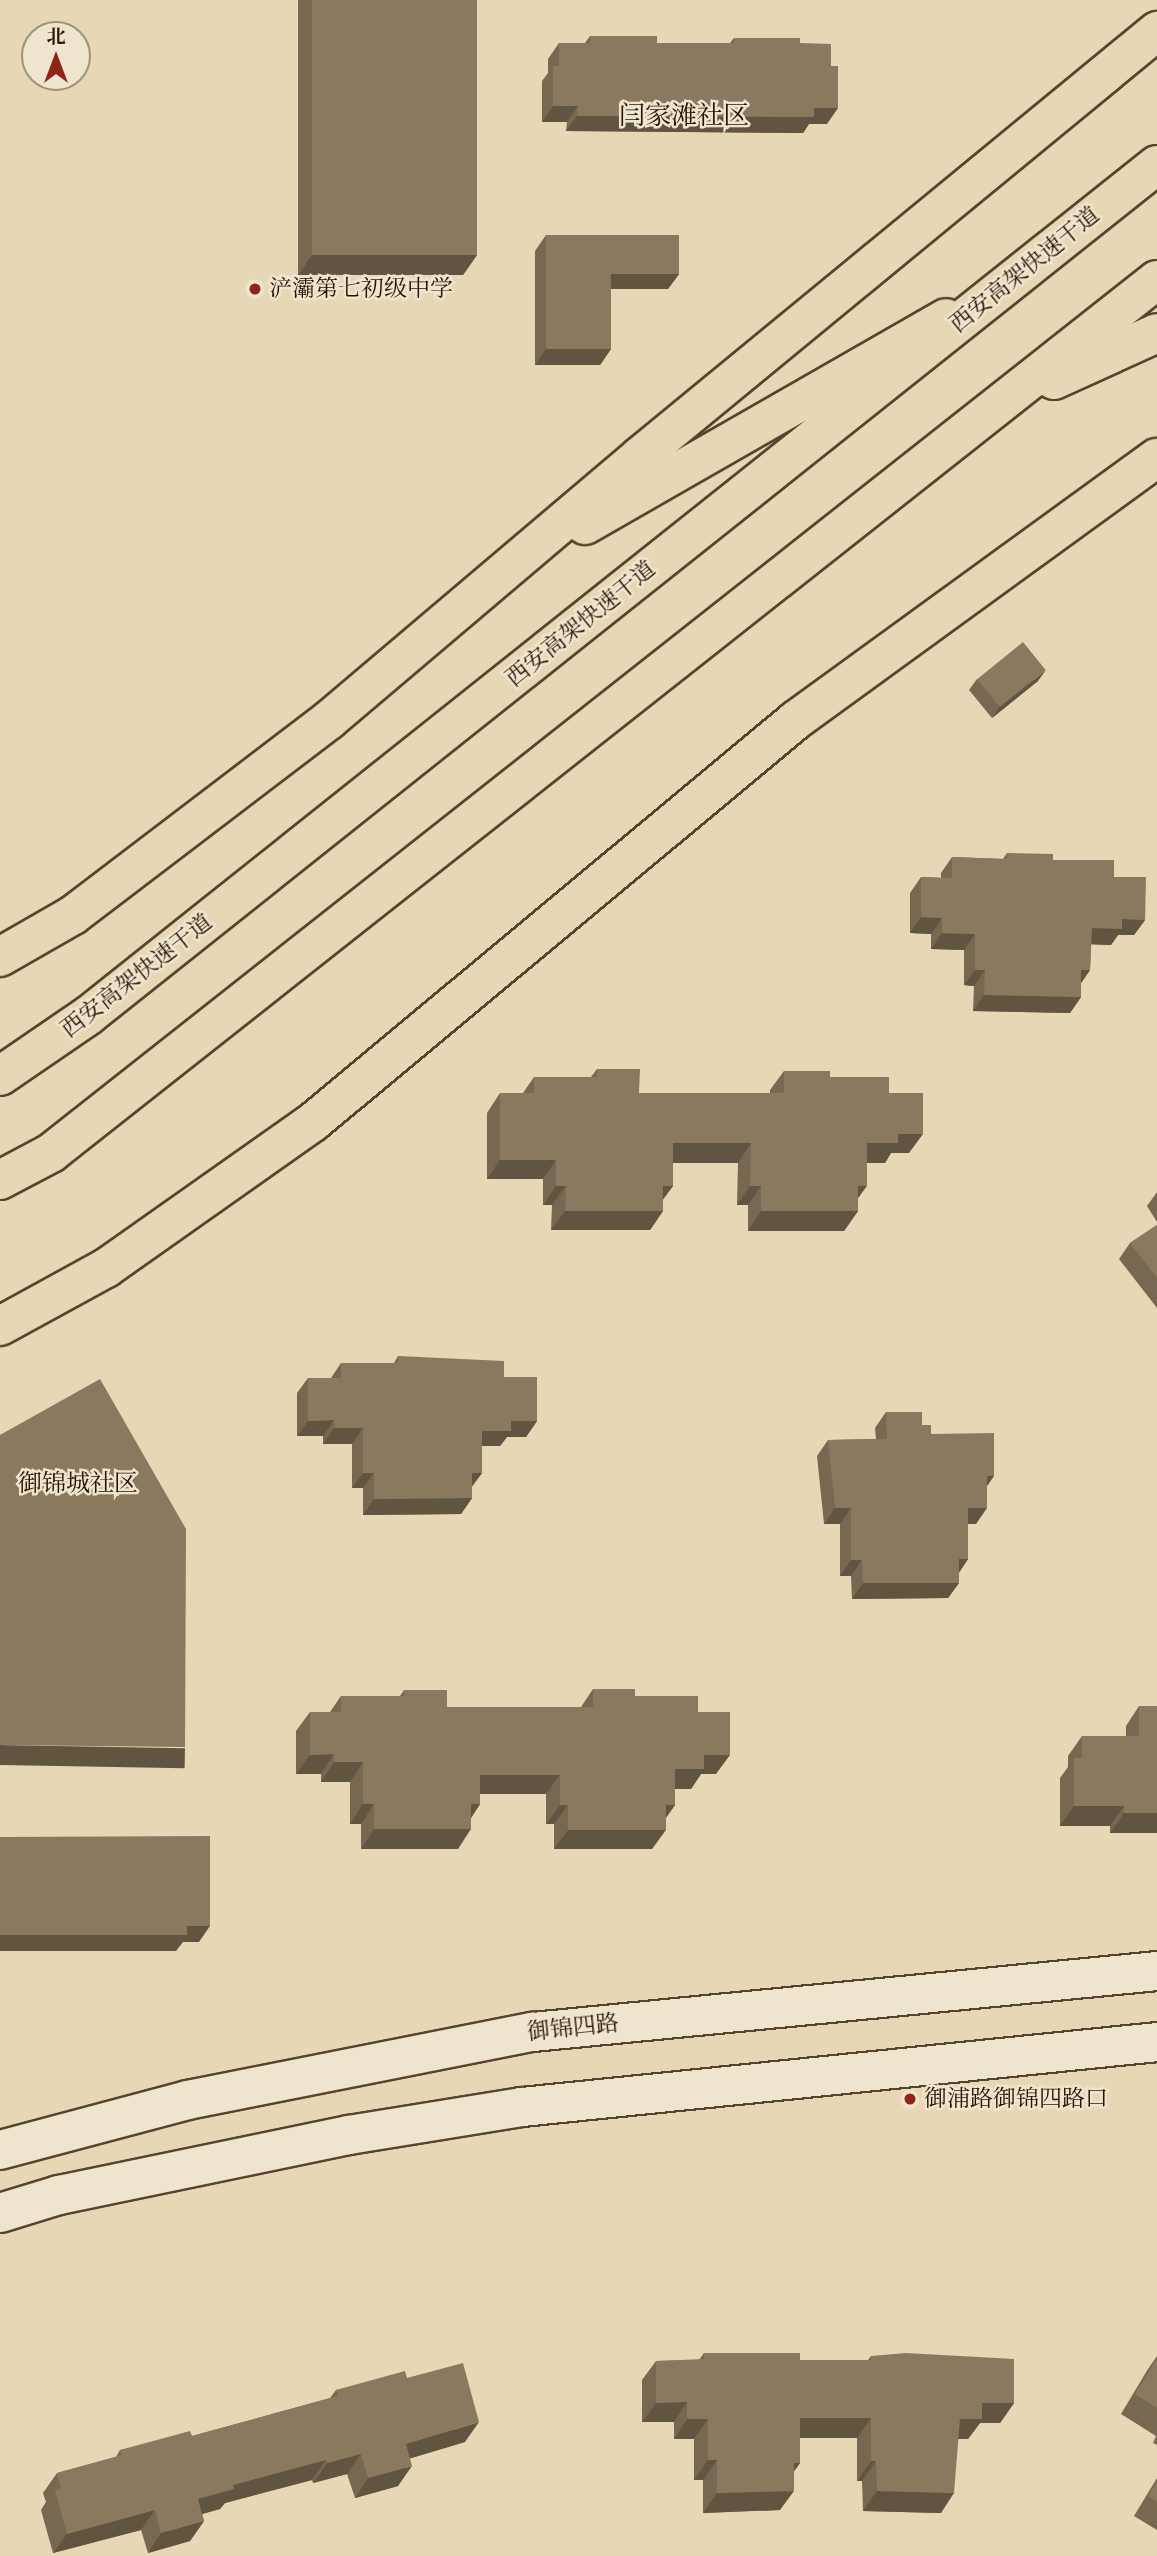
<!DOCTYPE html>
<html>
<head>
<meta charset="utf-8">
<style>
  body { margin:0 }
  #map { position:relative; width:1157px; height:2556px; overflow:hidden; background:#e7d7b5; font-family:Cardo,"Noto Serif SC",serif }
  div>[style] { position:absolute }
  .roads { filter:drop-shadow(2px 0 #57442e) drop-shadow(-2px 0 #57442e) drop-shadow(0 2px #57442e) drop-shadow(0 -2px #57442e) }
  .minor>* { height:38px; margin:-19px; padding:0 19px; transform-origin:19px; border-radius:19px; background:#efe5cf }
  .major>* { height:38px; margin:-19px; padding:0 19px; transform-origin:19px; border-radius:19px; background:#e7d7b5 }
  .highway>* { height:38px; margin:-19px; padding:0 19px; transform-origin:19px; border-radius:19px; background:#e7d7b5 }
  .wall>* { inset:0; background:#786852 }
  .shaded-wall>* { inset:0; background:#615542; transform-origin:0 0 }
  .building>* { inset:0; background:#8b795f; transform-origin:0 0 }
  .dots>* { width:19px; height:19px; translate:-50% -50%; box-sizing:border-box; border:4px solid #efe5cf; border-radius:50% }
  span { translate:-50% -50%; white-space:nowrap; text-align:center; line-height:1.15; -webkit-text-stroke:5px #efe5cf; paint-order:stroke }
  .street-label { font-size:23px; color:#271301 }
  .poi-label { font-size:23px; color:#271301 }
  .left { translate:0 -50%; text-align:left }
  .neighbourhood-label { font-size:24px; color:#271301 }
  .quarter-label { font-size:26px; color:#271301 }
  .north { position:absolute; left:21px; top:21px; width:70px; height:70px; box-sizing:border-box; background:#efe5cf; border:2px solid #9f917d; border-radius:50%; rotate:0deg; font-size:19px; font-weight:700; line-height:28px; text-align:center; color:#271301 }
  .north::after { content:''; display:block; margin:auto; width:24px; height:32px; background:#8f2418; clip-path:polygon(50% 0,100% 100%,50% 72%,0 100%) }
</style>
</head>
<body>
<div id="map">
  <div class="roads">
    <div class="minor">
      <div style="left:0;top:2150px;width:195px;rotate:-14.9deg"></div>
      <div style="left:188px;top:2100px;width:352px;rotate:-11.2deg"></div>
      <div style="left:533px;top:2032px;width:627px;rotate:-5.58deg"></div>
      <div style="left:0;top:2213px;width:62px;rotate:-17deg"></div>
      <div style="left:59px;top:2195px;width:296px;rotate:-11.7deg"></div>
      <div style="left:349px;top:2135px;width:175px;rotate:-9.2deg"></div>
      <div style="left:522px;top:2107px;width:638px;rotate:-5.84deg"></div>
    </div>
    <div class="major">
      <div style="left:585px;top:525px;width:416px;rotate:-29.8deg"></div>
      <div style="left:0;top:957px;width:84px;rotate:-29.9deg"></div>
      <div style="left:73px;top:915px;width:322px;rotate:-37.3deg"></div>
      <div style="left:329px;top:720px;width:407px;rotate:-40.3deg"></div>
      <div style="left:639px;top:457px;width:671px;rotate:-39.43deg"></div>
      <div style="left:0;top:1326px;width:121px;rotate:-28.7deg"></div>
      <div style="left:106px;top:1268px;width:253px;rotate:-35.2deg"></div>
      <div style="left:313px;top:1122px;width:628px;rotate:-39.77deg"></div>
      <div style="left:796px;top:720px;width:446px;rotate:-36deg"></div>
    </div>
    <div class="highway">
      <div style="left:1054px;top:380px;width:113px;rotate:-24.5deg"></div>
      <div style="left:0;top:1076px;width:108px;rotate:-34.4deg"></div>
      <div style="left:89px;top:1015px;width:1365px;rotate:-38.52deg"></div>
      <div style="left:0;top:1180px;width:58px;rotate:-27.9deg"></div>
      <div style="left:51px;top:1153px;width:1409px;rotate:-38.29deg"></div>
    </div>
  </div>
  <div class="wall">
    <div style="clip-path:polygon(298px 0,477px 0,477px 255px,463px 275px,298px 275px)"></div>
    <div style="clip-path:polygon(590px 36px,657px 43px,730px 43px,734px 38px,800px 43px,827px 124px,809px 124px,803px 133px,566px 131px,567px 122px,542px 122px,542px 81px,548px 73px,548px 59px,559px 43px,585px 43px)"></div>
    <div style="clip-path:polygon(546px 235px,679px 274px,668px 289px,611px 289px,611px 349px,600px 365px,535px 365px,535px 251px)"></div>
    <div style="clip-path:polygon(977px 679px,1038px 681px,992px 718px,969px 690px)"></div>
    <div style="clip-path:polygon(1007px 853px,1053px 860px,1114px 877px,1145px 920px,1134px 935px,1118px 935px,1111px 945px,1091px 944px,1090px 970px,1081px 983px,1081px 997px,1070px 1013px,973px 1011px,974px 986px,964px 985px,964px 950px,931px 949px,931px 934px,910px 933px,910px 893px,921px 877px,941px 878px,941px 873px,952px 857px,1003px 859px)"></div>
    <div style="clip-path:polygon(597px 1069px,639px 1093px,770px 1093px,770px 1090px,784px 1071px,830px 1077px,889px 1093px,909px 1153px,891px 1153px,885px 1163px,867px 1163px,858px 1198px,858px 1211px,844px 1231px,748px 1231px,748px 1205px,737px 1205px,738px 1163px,673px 1163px,673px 1186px,663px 1199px,663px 1211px,650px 1230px,551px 1230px,552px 1205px,543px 1205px,543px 1179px,487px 1179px,487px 1113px,500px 1093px,523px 1093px,534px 1077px,591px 1077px)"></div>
    <div style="clip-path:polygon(1157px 1192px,1157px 1222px,1147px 1206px)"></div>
    <div style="clip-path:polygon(1157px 1225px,1157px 1308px,1119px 1259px,1130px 1243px)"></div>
    <div style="clip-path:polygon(398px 1356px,504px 1377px,537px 1421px,526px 1437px,507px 1437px,500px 1446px,482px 1446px,482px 1473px,472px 1486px,472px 1498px,461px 1514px,363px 1515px,363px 1488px,352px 1488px,352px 1444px,323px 1444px,323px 1436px,297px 1436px,297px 1393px,308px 1378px,331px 1378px,341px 1363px,394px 1363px)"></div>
    <div style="clip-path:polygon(886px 1412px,922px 1425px,987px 1486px,976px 1524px,968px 1524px,968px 1559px,959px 1573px,959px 1583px,948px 1598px,852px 1599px,851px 1576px,840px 1576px,840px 1524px,824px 1524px,817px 1456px,828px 1440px,876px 1439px,875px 1428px)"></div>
    <div style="clip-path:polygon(593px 1689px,635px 1696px,698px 1712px,716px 1774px,701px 1774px,691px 1789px,675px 1789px,675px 1805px,666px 1818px,652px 1849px,554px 1849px,554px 1824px,546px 1824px,546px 1794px,480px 1794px,480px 1804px,471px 1818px,458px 1849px,361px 1849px,361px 1824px,350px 1824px,350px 1782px,321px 1782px,321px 1774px,296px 1774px,296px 1731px,310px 1712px,330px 1712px,341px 1696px,400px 1696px,404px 1690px,447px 1707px,581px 1707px)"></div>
    <div style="clip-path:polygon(1139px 1706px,1157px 1833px,1110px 1833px,1110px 1826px,1060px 1826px,1060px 1778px,1068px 1767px,1068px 1756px,1082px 1736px,1126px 1736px,1126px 1726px)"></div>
    <div style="clip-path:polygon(704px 2353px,800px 2360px,868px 2360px,871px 2356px,1014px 2403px,1000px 2423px,980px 2423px,968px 2439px,958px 2439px,941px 2513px,863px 2511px,862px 2481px,857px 2481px,857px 2438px,800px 2438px,800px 2463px,794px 2471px,780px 2510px,703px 2513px,703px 2480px,694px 2480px,694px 2439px,674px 2439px,674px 2422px,642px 2422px,642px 2380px,656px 2361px,699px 2360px)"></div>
    <div style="clip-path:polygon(1157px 2356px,1157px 2445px,1153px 2443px,1156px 2436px,1121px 2414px,1148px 2369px)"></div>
    <div style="clip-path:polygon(407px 2378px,465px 2442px,410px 2458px,398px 2486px,355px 2498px,347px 2474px,313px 2483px,312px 2480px,225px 2503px,220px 2509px,202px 2514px,204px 2521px,190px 2541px,148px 2553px,141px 2530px,53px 2553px,41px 2510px,46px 2502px,43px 2493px,57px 2473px,116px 2457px,120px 2450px,192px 2436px,330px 2398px,336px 2390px)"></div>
    <div style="clip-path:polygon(1157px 2478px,1157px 2530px,1134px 2516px)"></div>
  </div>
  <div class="shaded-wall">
    <div style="clip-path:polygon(553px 106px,578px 106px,567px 122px,542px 122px)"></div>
    <div style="clip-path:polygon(814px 108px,838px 108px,827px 124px,809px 124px,803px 133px,566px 131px,577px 116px)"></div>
    <div style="clip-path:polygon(312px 255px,477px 255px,463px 275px,298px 275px)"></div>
    <div style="clip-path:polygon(611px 274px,679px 274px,668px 289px,600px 289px)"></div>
    <div style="clip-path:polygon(546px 349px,611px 349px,600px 365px,535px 365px)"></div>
    <div style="clip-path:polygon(1046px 670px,1038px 681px,992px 718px,999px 707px)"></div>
    <div style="clip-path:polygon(921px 917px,942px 918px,931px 934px,910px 933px)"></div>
    <div style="clip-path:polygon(1122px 919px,1145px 920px,1134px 935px,1118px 935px,1111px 945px,1080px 944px,1092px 928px)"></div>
    <div style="clip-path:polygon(942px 933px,975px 934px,964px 950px,931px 949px)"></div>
    <div style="clip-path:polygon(975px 970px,985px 970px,974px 986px,964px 985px)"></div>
    <div style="clip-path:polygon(1081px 970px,1090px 970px,1079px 986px)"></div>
    <div style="clip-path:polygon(984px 995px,1081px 997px,1070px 1013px,973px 1011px)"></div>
    <div style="clip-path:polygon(898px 1134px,923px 1134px,909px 1153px,891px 1153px,885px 1163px,853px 1163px,867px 1143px)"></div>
    <div style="clip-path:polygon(673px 1143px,751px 1143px,738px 1163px,659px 1163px)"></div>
    <div style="clip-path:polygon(500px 1160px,556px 1160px,543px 1179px,487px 1179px)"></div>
    <div style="clip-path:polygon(556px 1186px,566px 1186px,552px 1205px,543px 1205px)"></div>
    <div style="clip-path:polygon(663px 1186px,673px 1186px,659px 1205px)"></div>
    <div style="clip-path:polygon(750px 1186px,761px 1186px,748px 1205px,737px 1205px)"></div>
    <div style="clip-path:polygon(858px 1186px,867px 1186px,853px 1205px)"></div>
    <div style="clip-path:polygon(565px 1211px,663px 1211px,650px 1230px,551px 1230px)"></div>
    <div style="clip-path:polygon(761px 1211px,858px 1211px,844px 1231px,748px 1231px)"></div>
    <div style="clip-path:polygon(334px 1420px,323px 1436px,297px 1436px,308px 1421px)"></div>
    <div style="clip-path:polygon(511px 1421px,537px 1421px,526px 1437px,507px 1437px,500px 1446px,471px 1446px,482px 1431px)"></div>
    <div style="clip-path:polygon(334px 1428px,363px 1428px,352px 1444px,323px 1444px)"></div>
    <div style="clip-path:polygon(363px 1473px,374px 1473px,363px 1488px,352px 1488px)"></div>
    <div style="clip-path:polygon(472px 1473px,482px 1473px,471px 1488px)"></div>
    <div style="clip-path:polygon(987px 1476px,994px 1476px,983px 1492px)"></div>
    <div style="clip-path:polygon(472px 1498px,461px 1514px,363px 1515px,374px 1499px)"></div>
    <div style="clip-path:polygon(835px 1508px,851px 1508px,840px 1524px,824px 1524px)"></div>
    <div style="clip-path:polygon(968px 1508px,987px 1508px,976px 1524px,957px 1524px)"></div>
    <div style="clip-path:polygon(959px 1559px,968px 1559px,957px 1575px)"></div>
    <div style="clip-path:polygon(851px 1560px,862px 1560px,851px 1576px,840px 1576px)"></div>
    <div style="clip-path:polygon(863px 1583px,959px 1583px,948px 1598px,852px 1599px)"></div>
    <div style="left:0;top:1745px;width:185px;height:20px;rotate:1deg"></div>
    <div style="clip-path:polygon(334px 1754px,321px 1774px,296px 1774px,310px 1755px)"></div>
    <div style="clip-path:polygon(704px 1755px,730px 1755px,716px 1774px,701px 1774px,691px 1789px,661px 1789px,675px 1769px)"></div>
    <div style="clip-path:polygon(334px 1762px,363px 1762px,350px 1782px,321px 1782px)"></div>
    <div style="clip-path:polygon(480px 1775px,560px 1775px,546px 1794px,467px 1794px)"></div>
    <div style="clip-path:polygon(363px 1804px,374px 1804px,361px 1824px,350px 1824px)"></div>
    <div style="clip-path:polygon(471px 1804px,480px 1804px,467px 1824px)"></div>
    <div style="clip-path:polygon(560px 1805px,568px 1805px,554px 1824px,546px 1824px)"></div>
    <div style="clip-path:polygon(666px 1805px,675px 1805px,661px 1824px)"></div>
    <div style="clip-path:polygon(1074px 1806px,1124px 1806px,1110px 1826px,1060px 1826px)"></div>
    <div style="clip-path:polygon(1124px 1813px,1157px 1813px,1157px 1833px,1110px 1833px)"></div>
    <div style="clip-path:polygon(374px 1829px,471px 1829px,458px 1849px,361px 1849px)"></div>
    <div style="clip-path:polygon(568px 1830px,666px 1830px,652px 1849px,554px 1849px)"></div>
    <div style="clip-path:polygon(187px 1926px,210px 1926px,199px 1942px,183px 1942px,176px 1951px,0 1951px,0 1935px)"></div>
    <div style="clip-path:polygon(687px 2402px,674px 2422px,642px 2422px,656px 2403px)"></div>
    <div style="clip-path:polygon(982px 2403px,1014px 2403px,1000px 2423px,980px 2423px,968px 2439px,946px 2439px,960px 2419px)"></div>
    <div style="clip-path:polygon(800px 2418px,871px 2418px,857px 2438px,786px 2438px)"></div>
    <div style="clip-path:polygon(687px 2419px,708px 2419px,694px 2439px,674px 2439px)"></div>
    <div style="clip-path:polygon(479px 2422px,465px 2442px,392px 2464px,406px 2444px)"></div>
    <div style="clip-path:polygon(361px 2454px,347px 2474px,313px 2483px,327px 2463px)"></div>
    <div style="clip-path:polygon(326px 2460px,312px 2480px,225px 2503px,220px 2509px,184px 2519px,198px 2499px,233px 2485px)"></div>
    <div style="clip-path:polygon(708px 2460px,717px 2460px,703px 2480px,694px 2480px)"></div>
    <div style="clip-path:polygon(871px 2461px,876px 2461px,862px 2481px,857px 2481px)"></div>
    <div style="clip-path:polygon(794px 2463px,800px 2463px,786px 2483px)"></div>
    <div style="clip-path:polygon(412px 2466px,398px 2486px,355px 2498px,368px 2478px)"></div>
    <div style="clip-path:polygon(794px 2491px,780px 2510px,703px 2513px,717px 2493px)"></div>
    <div style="clip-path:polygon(877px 2491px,954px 2493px,941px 2513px,863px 2511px)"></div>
    <div style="clip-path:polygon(155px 2510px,141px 2530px,53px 2553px,67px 2534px)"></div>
    <div style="clip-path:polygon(204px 2521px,190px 2541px,148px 2553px,161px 2533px)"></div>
  </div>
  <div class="building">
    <div style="left:312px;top:0;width:165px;height:255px"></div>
    <div style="clip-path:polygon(590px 36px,657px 36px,657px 43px,734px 43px,734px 38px,800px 38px,800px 43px,831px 44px,831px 66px,838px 66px,838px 108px,814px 108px,814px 117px,577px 116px,578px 106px,553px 106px,553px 66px,559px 66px,559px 43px,590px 43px)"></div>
    <div style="clip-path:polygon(546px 235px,679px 235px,679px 274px,611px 274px,611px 349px,546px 349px)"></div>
    <div style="left:1023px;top:642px;width:36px;height:59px;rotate:51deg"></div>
    <div style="clip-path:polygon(1007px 853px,1053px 854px,1053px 860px,1114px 860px,1114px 877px,1146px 877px,1145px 920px,1122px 919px,1122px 929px,1092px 928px,1090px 970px,1081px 970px,1081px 997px,984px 995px,985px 970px,975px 970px,975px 934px,942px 933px,942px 918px,921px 917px,921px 877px,952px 878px,952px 857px,1007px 859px)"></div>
    <div style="clip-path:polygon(597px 1069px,640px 1069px,639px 1093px,784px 1093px,784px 1071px,830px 1071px,830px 1077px,889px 1077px,889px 1093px,923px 1093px,923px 1134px,898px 1134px,898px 1143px,867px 1143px,867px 1186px,858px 1186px,858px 1211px,761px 1211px,761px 1186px,750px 1186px,751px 1143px,673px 1143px,673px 1186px,663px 1186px,663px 1211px,565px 1211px,566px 1186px,556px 1186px,556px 1160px,500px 1160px,500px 1093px,534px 1093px,534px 1077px,597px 1077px)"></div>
    <div style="clip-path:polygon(1157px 1225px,1157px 1278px,1130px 1243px)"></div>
    <div style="clip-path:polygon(398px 1356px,504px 1361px,504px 1377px,537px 1377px,537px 1421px,511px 1421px,511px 1431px,482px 1431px,482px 1473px,472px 1473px,472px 1498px,374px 1499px,374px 1473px,363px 1473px,363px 1428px,334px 1428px,334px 1420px,308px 1421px,308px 1378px,341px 1378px,341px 1363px,398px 1363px)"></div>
    <div style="clip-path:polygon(100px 1379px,186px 1529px,185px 1747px,0 1745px,0 1435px)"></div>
    <div style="clip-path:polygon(886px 1412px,922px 1412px,922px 1425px,931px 1425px,931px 1434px,994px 1433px,994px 1476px,987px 1476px,987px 1508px,968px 1508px,968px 1559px,959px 1559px,959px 1583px,863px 1583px,862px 1560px,851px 1560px,851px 1508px,835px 1508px,828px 1440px,887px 1439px)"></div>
    <div style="clip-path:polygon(593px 1689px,635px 1689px,635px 1696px,698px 1696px,698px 1712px,730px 1712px,730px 1755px,704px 1755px,704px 1769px,675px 1769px,675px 1805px,666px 1805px,666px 1830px,568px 1830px,568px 1805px,560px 1805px,560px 1775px,480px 1775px,480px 1804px,471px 1804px,471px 1829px,374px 1829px,374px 1804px,363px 1804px,363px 1762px,334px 1762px,334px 1754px,310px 1755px,310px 1712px,341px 1712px,341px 1696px,404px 1696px,404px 1690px,447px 1690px,447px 1707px,593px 1707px)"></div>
    <div style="clip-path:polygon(1139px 1706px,1157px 1706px,1157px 1813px,1124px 1813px,1124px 1806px,1074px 1806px,1074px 1758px,1082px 1758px,1082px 1736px,1139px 1736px)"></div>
    <div style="clip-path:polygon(210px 1836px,210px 1926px,187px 1926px,187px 1935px,0 1935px,0 1837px)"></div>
    <div style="clip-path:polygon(704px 2353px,800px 2353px,800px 2360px,871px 2360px,871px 2356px,906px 2353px,1014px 2359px,1014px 2403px,982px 2403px,982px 2419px,960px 2419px,954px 2493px,877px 2491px,876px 2461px,871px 2461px,871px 2418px,800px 2418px,800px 2463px,794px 2463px,794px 2491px,717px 2493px,717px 2460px,708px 2460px,708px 2419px,687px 2419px,687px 2402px,656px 2403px,656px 2361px,704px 2359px)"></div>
    <div style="clip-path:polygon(1157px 2358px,1157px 2408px,1135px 2394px)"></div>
    <div style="clip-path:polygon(463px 2363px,479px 2422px,406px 2444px,412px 2466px,368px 2478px,361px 2454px,327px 2463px,326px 2460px,233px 2485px,234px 2489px,198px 2499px,204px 2521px,161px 2533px,155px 2510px,67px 2534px,55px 2490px,61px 2488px,57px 2473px,122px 2455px,120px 2450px,190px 2431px,192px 2436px,338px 2396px,336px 2390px,405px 2371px,407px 2378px)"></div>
    <div style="clip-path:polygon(1157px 2481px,1157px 2502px,1148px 2496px)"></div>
  </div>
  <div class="dots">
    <div style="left:255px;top:289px;background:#8f2418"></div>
    <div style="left:910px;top:2099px;background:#8f2418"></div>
  </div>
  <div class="street-label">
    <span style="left:1025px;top:270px;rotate:-39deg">西安高架快速干道</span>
    <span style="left:581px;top:624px;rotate:-39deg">西安高架快速干道</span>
    <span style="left:137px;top:976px;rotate:-38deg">西安高架快速干道</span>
    <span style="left:573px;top:2028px;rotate:-6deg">御锦四路</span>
  </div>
  <div class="poi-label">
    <span class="left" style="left:269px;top:289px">浐灞第七初级中学</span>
    <span class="left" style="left:924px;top:2099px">御浦路御锦四路口</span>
  </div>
  <div class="neighbourhood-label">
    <span style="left:78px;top:1484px">御锦城社区</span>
  </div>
  <div class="quarter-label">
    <span style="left:684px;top:116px">闫家滩社区</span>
  </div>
  <div class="north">北</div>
</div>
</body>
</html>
